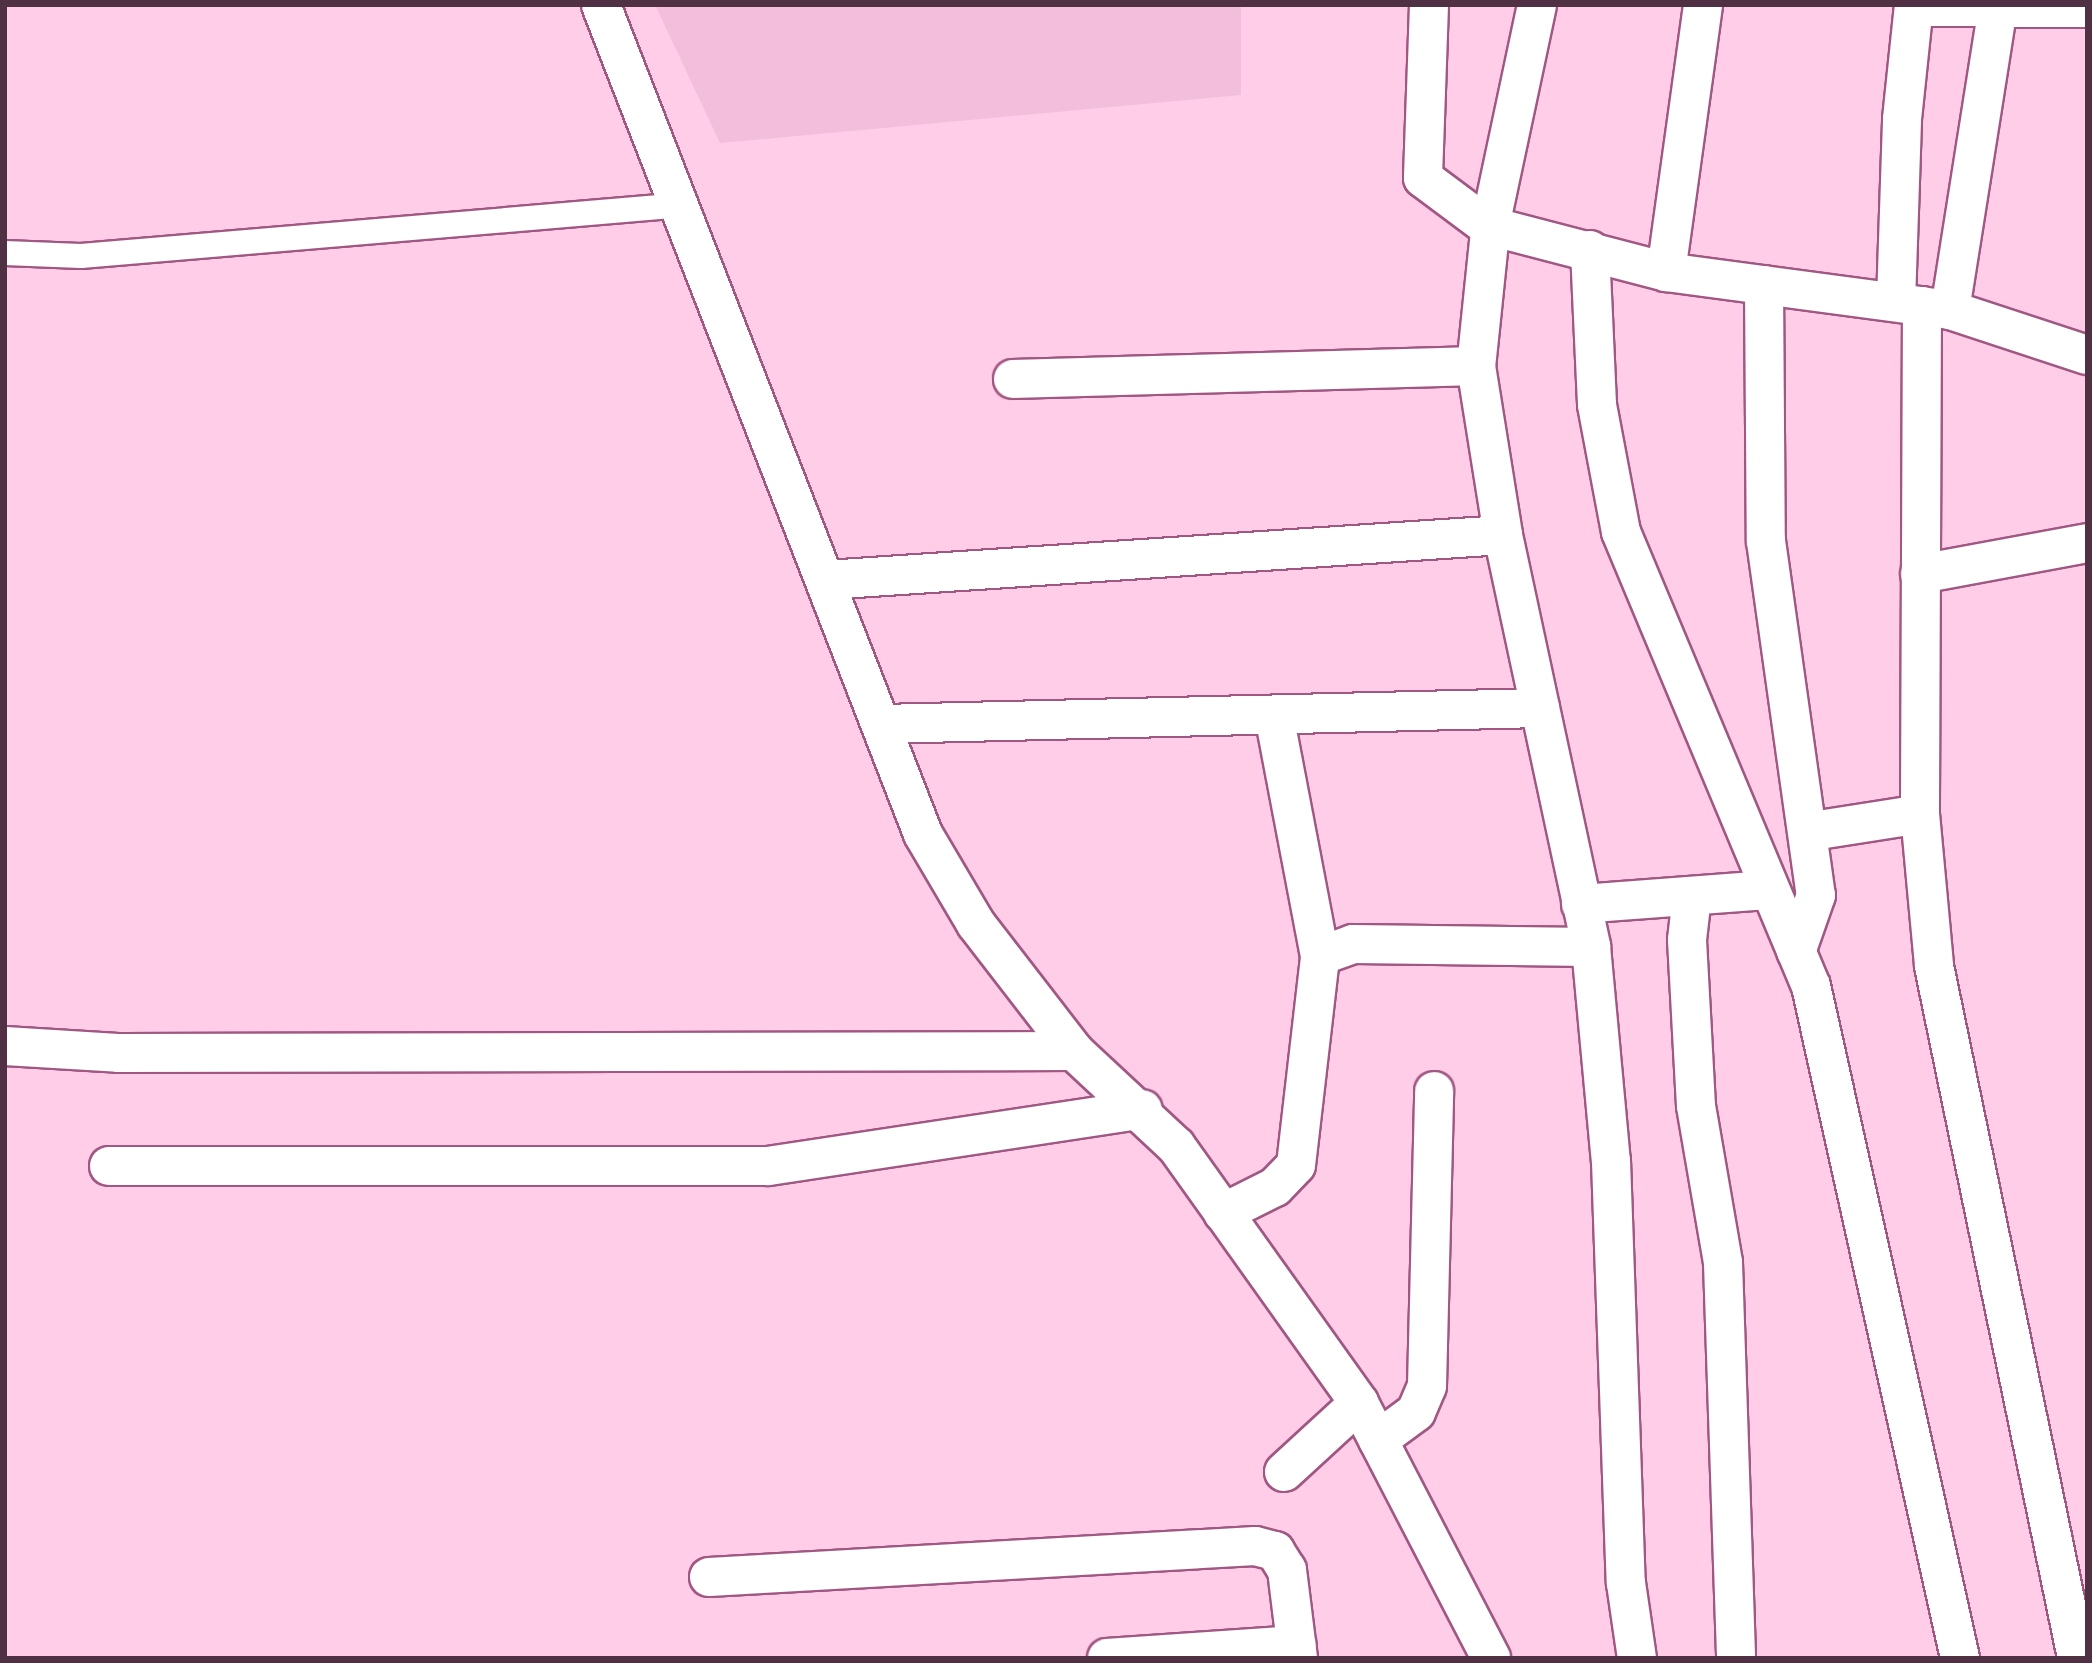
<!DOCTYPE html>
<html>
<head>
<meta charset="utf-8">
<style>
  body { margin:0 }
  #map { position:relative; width:2092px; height:1663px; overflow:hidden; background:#ffcde8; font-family:"IBM Plex Serif",serif }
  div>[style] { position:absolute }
  .built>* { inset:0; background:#f3bedb }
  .roads { filter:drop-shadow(2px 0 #a05883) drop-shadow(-2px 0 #a05883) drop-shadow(0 2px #a05883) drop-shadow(0 -2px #a05883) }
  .service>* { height:24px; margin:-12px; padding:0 12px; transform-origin:12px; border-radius:12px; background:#fff }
  .minor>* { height:38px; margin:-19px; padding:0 19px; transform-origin:19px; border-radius:19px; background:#fff }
  .tertiary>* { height:38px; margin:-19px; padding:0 19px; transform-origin:19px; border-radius:19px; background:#fff }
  span { translate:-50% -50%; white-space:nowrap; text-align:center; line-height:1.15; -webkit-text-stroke:7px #fff; paint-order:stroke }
  .frame { position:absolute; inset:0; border:7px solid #503043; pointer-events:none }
</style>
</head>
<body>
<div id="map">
  <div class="built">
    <div style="clip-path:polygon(655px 5px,1241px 5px,1241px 95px,720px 143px)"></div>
  </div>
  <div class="roads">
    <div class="service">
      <div style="left:5px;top:253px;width:76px;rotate:2.3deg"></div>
      <div style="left:81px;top:256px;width:604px;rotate:-4.84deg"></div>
    </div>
    <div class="minor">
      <div style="left:1429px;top:5px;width:173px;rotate:92deg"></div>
      <div style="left:1423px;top:178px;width:79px;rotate:36.7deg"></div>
      <div style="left:1486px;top:225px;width:186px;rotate:14.6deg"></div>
      <div style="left:1666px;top:272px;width:287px;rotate:7.6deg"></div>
      <div style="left:1950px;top:310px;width:144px;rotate:18.2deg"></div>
      <div style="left:1537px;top:5px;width:222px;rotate:102deg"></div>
      <div style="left:1491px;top:222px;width:145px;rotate:95.9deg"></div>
      <div style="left:1476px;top:366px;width:171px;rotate:80.9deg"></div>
      <div style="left:1503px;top:535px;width:421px;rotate:77.9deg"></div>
      <div style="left:1591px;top:947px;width:215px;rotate:84.7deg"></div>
      <div style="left:1611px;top:1161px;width:422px;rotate:88deg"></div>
      <div style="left:1626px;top:1583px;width:76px;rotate:81.7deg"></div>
      <div style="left:1914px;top:7px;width:173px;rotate:0.3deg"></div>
      <div style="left:1590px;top:250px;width:155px;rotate:87.4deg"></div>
      <div style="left:1597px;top:405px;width:129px;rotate:79.3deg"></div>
      <div style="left:1621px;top:532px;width:492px;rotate:67.3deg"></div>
      <div style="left:1811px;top:986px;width:688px;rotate:77.5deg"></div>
      <div style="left:1666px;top:272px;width:270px;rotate:-82.1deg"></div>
      <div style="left:1764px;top:285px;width:256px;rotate:89.6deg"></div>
      <div style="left:1766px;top:541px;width:358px;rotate:82deg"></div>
      <div style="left:1816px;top:895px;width:60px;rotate:109.3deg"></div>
      <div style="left:1896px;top:302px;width:183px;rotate:-88.1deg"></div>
      <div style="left:1902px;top:119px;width:115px;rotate:-84deg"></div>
      <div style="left:1922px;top:306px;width:508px;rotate:90.23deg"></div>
      <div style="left:1920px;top:814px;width:153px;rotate:84.7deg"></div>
      <div style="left:1934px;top:966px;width:707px;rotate:78.32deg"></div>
      <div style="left:1950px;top:310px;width:307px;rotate:-81deg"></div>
      <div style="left:1013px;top:379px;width:463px;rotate:-1.6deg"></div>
      <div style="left:1920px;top:574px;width:170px;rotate:-10.5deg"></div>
      <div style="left:826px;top:580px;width:678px;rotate:-3.8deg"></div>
      <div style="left:1274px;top:715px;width:245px;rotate:79.2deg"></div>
      <div style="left:881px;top:724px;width:659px;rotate:-1.39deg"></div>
      <div style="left:1812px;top:831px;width:109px;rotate:-8.9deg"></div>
      <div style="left:1692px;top:896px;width:44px;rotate:96.5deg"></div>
      <div style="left:1687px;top:940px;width:166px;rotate:86.9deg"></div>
      <div style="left:1696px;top:1106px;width:159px;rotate:80.2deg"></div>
      <div style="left:1723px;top:1263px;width:395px;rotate:88.1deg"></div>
      <div style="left:1581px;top:904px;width:188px;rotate:-4.3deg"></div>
      <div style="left:5px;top:1046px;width:113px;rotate:3.5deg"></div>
      <div style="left:118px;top:1053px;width:956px;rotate:-0.12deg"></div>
      <div style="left:109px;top:1166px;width:659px"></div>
      <div style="left:768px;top:1166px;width:379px;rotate:-8.6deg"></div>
      <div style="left:1223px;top:1213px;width:58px;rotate:-26.6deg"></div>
      <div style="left:1275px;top:1187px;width:30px;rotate:-46deg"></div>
      <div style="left:1296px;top:1165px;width:210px;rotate:-83.4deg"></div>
      <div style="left:1320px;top:956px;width:35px;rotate:-20deg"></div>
      <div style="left:1353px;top:944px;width:238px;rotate:0.7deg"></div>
      <div style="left:1378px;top:1440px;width:47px;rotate:-36.4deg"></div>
      <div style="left:1416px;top:1412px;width:28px;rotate:-67deg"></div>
      <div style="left:1427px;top:1386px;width:295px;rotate:-88.6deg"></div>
      <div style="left:1284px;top:1472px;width:102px;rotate:-42.6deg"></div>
      <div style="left:709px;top:1577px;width:547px;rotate:-3.25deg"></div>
      <div style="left:1255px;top:1546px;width:21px;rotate:14deg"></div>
      <div style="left:1275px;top:1551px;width:22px;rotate:58deg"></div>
      <div style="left:1287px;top:1570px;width:89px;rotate:82.9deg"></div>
      <div style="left:1107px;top:1658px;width:190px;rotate:-3.9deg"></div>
    </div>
    <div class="tertiary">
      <div style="left:601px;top:5px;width:889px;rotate:68.77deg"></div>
      <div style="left:923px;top:834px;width:104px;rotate:59.5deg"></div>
      <div style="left:976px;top:924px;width:160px;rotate:52.3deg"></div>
      <div style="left:1074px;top:1051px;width:139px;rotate:43deg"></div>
      <div style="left:1176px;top:1146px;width:315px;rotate:54.5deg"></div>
      <div style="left:1359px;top:1403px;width:287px;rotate:62.6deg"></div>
    </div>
  </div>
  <div class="frame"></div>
</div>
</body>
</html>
